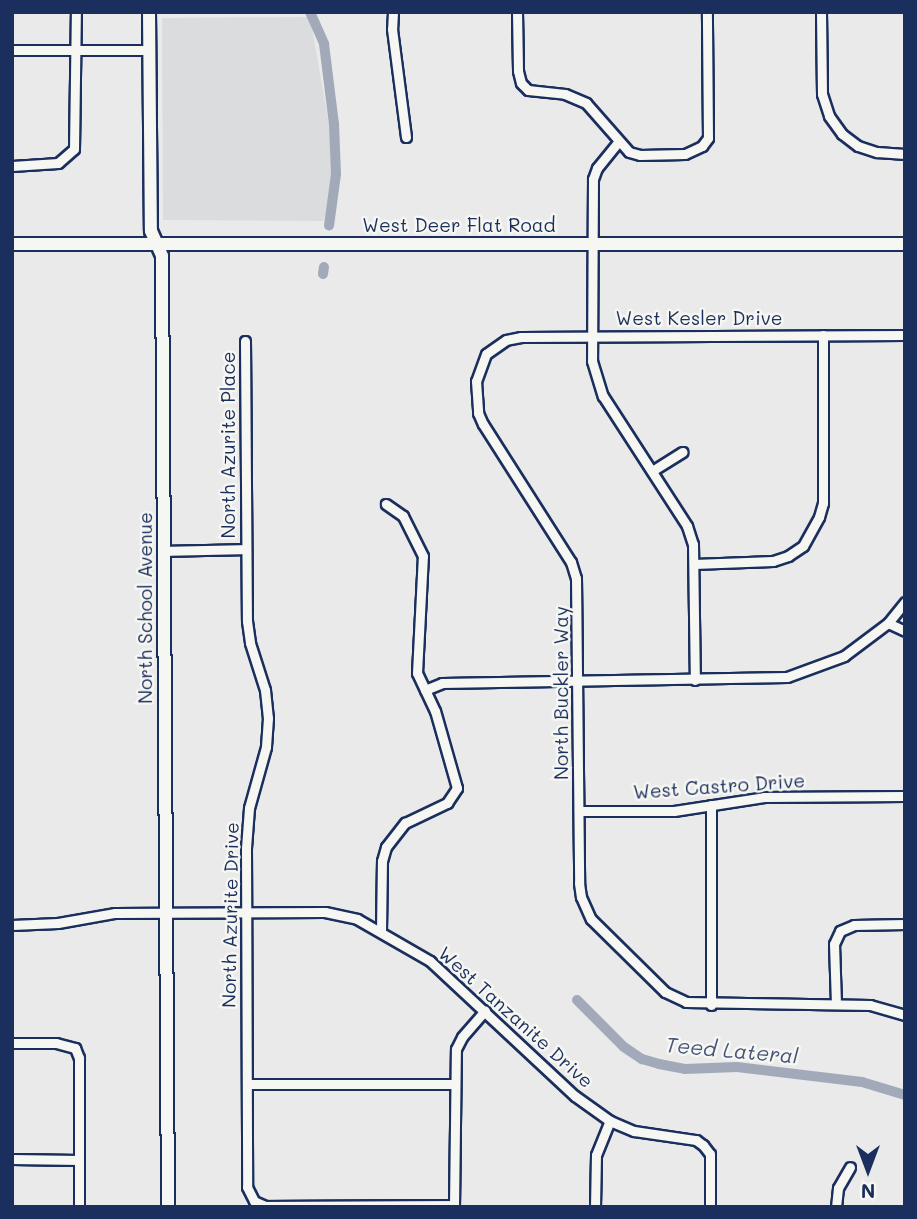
<!DOCTYPE html>
<html>
<head>
<meta charset="utf-8">
<style>
  body { margin:0 }
  #map { position:relative; width:917px; height:1219px; overflow:hidden; background:#e9eae9; font-family:Mali,sans-serif }
  div>[style] { position:absolute }
  .built>* { inset:0; background:#dadcde }
  .canal>* { height:10px; margin:-5px; padding:0 5px; transform-origin:5px; border-radius:5px; background:#a2aaba }
  .roads { filter:drop-shadow(2px 0 #1b2f5e) drop-shadow(-2px 0 #1b2f5e) drop-shadow(0 2px #1b2f5e) drop-shadow(0 -2px #1b2f5e) }
  .street>* { height:9px; margin:-4.5px; padding:0 4.5px; transform-origin:4.5px; border-radius:4.5px; background:#f6f6f2 }
  .secondary>* { height:12px; margin:-6px; padding:0 6px; transform-origin:6px; border-radius:6px; background:#f6f6f2 }
  span { translate:-50% -50%; white-space:nowrap; text-align:center; line-height:1.15; -webkit-text-stroke:5px #f6f6f2; paint-order:stroke }
  .street-label { font-size:19px; color:#1b2f5e }
  .water-label { font-size:21px; color:#44547a; font-style:italic }
  .frame { position:absolute; inset:0; border:14px solid #1b2f5e; pointer-events:none }
  .north { position:absolute; left:833px; top:1135px; width:70px; height:70px; -webkit-text-stroke:5px #f6f6f2; paint-order:stroke; rotate:180deg; font-size:19px; font-weight:700; line-height:28px; text-align:center; color:#1b2f5e }
  .north::after { content:''; display:block; margin:auto; width:24px; height:32px; background:#1b2f5e; clip-path:polygon(50% 0,100% 100%,50% 72%,0 100%) }
</style>
</head>
<body>
<div id="map">
  <div class="built">
    <div style="clip-path:polygon(310px 17px,330px 130px,335px 197px,323px 221px,163px 220px,162px 18px)"></div>
  </div>
  <div class="canal">
    <div style="left:310px;top:12px;width:35px;rotate:66deg"></div>
    <div style="left:324px;top:44px;width:81px;rotate:82.9deg"></div>
    <div style="left:334px;top:124px;width:50px;rotate:87.7deg"></div>
    <div style="left:336px;top:174px;width:52px;rotate:97.7deg"></div>
    <div style="left:323px;top:274px;width:7px;rotate:-82deg"></div>
    <div style="left:577px;top:1000px;width:66px;rotate:45deg"></div>
    <div style="left:624px;top:1047px;width:22px;rotate:34deg"></div>
    <div style="left:642px;top:1059px;width:18px;rotate:16deg"></div>
    <div style="left:659px;top:1064px;width:26px;rotate:11deg"></div>
    <div style="left:685px;top:1069px;width:52px;rotate:-2.2deg"></div>
    <div style="left:737px;top:1067px;width:126px;rotate:6.8deg"></div>
    <div style="left:862px;top:1082px;width:45px;rotate:16.8deg"></div>
  </div>
  <div class="roads">
    <div class="street">
      <div style="left:393px;top:12px;width:17px;rotate:93deg"></div>
      <div style="left:392px;top:29px;width:109px;rotate:82.6deg"></div>
      <div style="left:517px;top:12px;width:59px;rotate:89deg"></div>
      <div style="left:518px;top:71px;width:12px;rotate:76deg"></div>
      <div style="left:521px;top:83px;width:10px;rotate:45deg"></div>
      <div style="left:528px;top:90px;width:37px;rotate:6deg"></div>
      <div style="left:565px;top:94px;width:23px;rotate:23deg"></div>
      <div style="left:586px;top:103px;width:65px;rotate:48.7deg"></div>
      <div style="left:629px;top:152px;width:11px;rotate:15deg"></div>
      <div style="left:640px;top:155px;width:45px;rotate:-1.3deg"></div>
      <div style="left:685px;top:154px;width:19px;rotate:-25deg"></div>
      <div style="left:702px;top:146px;width:10px;rotate:-53deg"></div>
      <div style="left:708px;top:138px;width:126px;rotate:-90.5deg"></div>
      <div style="left:821px;top:12px;width:82px;rotate:89.3deg"></div>
      <div style="left:822px;top:94px;width:23px;rotate:72deg"></div>
      <div style="left:829px;top:116px;width:22px;rotate:54deg"></div>
      <div style="left:842px;top:134px;width:20px;rotate:37deg"></div>
      <div style="left:858px;top:146px;width:20px;rotate:18deg"></div>
      <div style="left:877px;top:152px;width:28px;rotate:4deg"></div>
      <div style="left:12px;top:50px;width:137px"></div>
      <div style="left:619px;top:141px;width:35px;rotate:129deg"></div>
      <div style="left:597px;top:168px;width:12px;rotate:110deg"></div>
      <div style="left:593px;top:179px;width:182px;rotate:90.3deg"></div>
      <div style="left:592px;top:361px;width:37px;rotate:73deg"></div>
      <div style="left:603px;top:396px;width:155px;rotate:57.1deg"></div>
      <div style="left:687px;top:526px;width:19px;rotate:72deg"></div>
      <div style="left:693px;top:544px;width:136px;rotate:89.2deg"></div>
      <div style="left:12px;top:166px;width:46px;rotate:-3.7deg"></div>
      <div style="left:58px;top:163px;width:21px;rotate:-41deg"></div>
      <div style="left:74px;top:149px;width:137px;rotate:-89.2deg"></div>
      <div style="left:905px;top:335px;width:384px;rotate:179.7deg"></div>
      <div style="left:521px;top:337px;width:15px;rotate:169deg"></div>
      <div style="left:506px;top:340px;width:24px;rotate:145deg"></div>
      <div style="left:486px;top:354px;width:29px;rotate:110deg"></div>
      <div style="left:476px;top:381px;width:32px;rotate:86deg"></div>
      <div style="left:478px;top:413px;width:12px;rotate:66deg"></div>
      <div style="left:483px;top:424px;width:164px;rotate:57.5deg"></div>
      <div style="left:571px;top:562px;width:17px;rotate:73deg"></div>
      <div style="left:576px;top:578px;width:305px;rotate:89.4deg"></div>
      <div style="left:579px;top:883px;width:14px;rotate:82deg"></div>
      <div style="left:581px;top:897px;width:24px;rotate:66deg"></div>
      <div style="left:591px;top:919px;width:104px;rotate:44.6deg"></div>
      <div style="left:665px;top:992px;width:23px;rotate:25deg"></div>
      <div style="left:686px;top:1002px;width:184px;rotate:0.9deg"></div>
      <div style="left:870px;top:1005px;width:36px;rotate:16deg"></div>
      <div style="left:245px;top:341px;width:280px;rotate:89.6deg"></div>
      <div style="left:247px;top:621px;width:22px;rotate:82deg"></div>
      <div style="left:250px;top:643px;width:49px;rotate:72.3deg"></div>
      <div style="left:265px;top:690px;width:28px;rotate:84deg"></div>
      <div style="left:268px;top:718px;width:29px;rotate:94deg"></div>
      <div style="left:266px;top:747px;width:63px;rotate:105.6deg"></div>
      <div style="left:249px;top:808px;width:40px;rotate:94.3deg"></div>
      <div style="left:246px;top:848px;width:339px;rotate:89.8deg"></div>
      <div style="left:247px;top:1187px;width:16px;rotate:63deg"></div>
      <div style="left:254px;top:1201px;width:12px;rotate:24deg"></div>
      <div style="left:265px;top:1206px;width:189px;rotate:-0.3deg"></div>
      <div style="left:652px;top:471px;width:36px;rotate:-32deg"></div>
      <div style="left:164px;top:551px;width:82px;rotate:-1.4deg"></div>
      <div style="left:694px;top:564px;width:79px;rotate:-2.2deg"></div>
      <div style="left:773px;top:561px;width:16px;rotate:-18deg"></div>
      <div style="left:788px;top:556px;width:18px;rotate:-34deg"></div>
      <div style="left:803px;top:546px;width:33px;rotate:-61deg"></div>
      <div style="left:819px;top:517px;width:15px;rotate:-74deg"></div>
      <div style="left:823px;top:503px;width:168px;rotate:-90deg"></div>
      <div style="left:888px;top:623px;width:27px;rotate:-51deg"></div>
      <div style="left:425px;top:690px;width:18px;rotate:-22deg"></div>
      <div style="left:442px;top:683px;width:345px;rotate:-1deg"></div>
      <div style="left:787px;top:677px;width:61px;rotate:-20.2deg"></div>
      <div style="left:844px;top:656px;width:55px;rotate:-36.9deg"></div>
      <div style="left:888px;top:623px;width:19px;rotate:25deg"></div>
      <div style="left:711px;top:805px;width:200px;rotate:90deg"></div>
      <div style="left:579px;top:811px;width:95px"></div>
      <div style="left:674px;top:811px;width:91px;rotate:-8.8deg"></div>
      <div style="left:764px;top:797px;width:141px;rotate:-0.4deg"></div>
      <div style="left:12px;top:925px;width:46px;rotate:-2.5deg"></div>
      <div style="left:58px;top:923px;width:58px;rotate:-10deg"></div>
      <div style="left:115px;top:913px;width:210px;rotate:-0.3deg"></div>
      <div style="left:325px;top:912px;width:33px;rotate:12deg"></div>
      <div style="left:357px;top:919px;width:84px;rotate:29.9deg"></div>
      <div style="left:430px;top:961px;width:198px;rotate:43deg"></div>
      <div style="left:575px;top:1096px;width:43px;rotate:35.5deg"></div>
      <div style="left:610px;top:1121px;width:26px;rotate:23deg"></div>
      <div style="left:634px;top:1131px;width:63px;rotate:8.3deg"></div>
      <div style="left:696px;top:1140px;width:9px;rotate:36deg"></div>
      <div style="left:703px;top:1145px;width:11px;rotate:52deg"></div>
      <div style="left:710px;top:1154px;width:53px;rotate:90deg"></div>
      <div style="left:381px;top:931px;width:70px;rotate:-89.2deg"></div>
      <div style="left:382px;top:861px;width:15px;rotate:-74deg"></div>
      <div style="left:386px;top:847px;width:31px;rotate:-52deg"></div>
      <div style="left:405px;top:823px;width:47px;rotate:-25.5deg"></div>
      <div style="left:447px;top:803px;width:18px;rotate:-56deg"></div>
      <div style="left:457px;top:788px;width:80px;rotate:-105.9deg"></div>
      <div style="left:435px;top:711px;width:42px;rotate:-115.3deg"></div>
      <div style="left:417px;top:673px;width:117px;rotate:-87.1deg"></div>
      <div style="left:423px;top:556px;width:45px;rotate:-116.6deg"></div>
      <div style="left:403px;top:516px;width:21px;rotate:-145deg"></div>
      <div style="left:836px;top:1004px;width:60px;rotate:-91.9deg"></div>
      <div style="left:834px;top:944px;width:14px;rotate:-65deg"></div>
      <div style="left:840px;top:931px;width:15px;rotate:-23deg"></div>
      <div style="left:854px;top:925px;width:51px;rotate:-1.1deg"></div>
      <div style="left:12px;top:1043px;width:44px"></div>
      <div style="left:56px;top:1043px;width:20px;rotate:15deg"></div>
      <div style="left:75px;top:1048px;width:11px;rotate:68deg"></div>
      <div style="left:79px;top:1058px;width:149px;rotate:90deg"></div>
      <div style="left:247px;top:1084px;width:207px"></div>
      <div style="left:12px;top:1159px;width:67px;rotate:0.9deg"></div>
      <div style="left:454px;top:1207px;width:158px;rotate:-89.3deg"></div>
      <div style="left:456px;top:1049px;width:13px;rotate:-63deg"></div>
      <div style="left:462px;top:1037px;width:35px;rotate:-49deg"></div>
      <div style="left:595px;top:1207px;width:52px;rotate:-88.9deg"></div>
      <div style="left:596px;top:1155px;width:37px;rotate:-68deg"></div>
      <div style="left:836px;top:1207px;width:19px;rotate:-84deg"></div>
      <div style="left:838px;top:1188px;width:24px;rotate:-60deg"></div>
    </div>
    <div class="secondary">
      <div style="left:149px;top:12px;width:219px;rotate:89.5deg"></div>
      <div style="left:151px;top:231px;width:27px;rotate:66deg"></div>
      <div style="left:162px;top:256px;width:951px;rotate:89.64deg"></div>
      <div style="left:12px;top:244px;width:893px"></div>
    </div>
  </div>
  <div class="street-label">
    <span style="left:459px;top:225px">West Deer Flat Road</span>
    <span style="left:699px;top:318px">West Kesler Drive</span>
    <span style="left:228px;top:445px;rotate:-90deg">North Azurite Place</span>
    <span style="left:145px;top:608px;rotate:-90deg">North School Avenue</span>
    <span style="left:561px;top:693px;rotate:-90deg">North Buckler Way</span>
    <span style="left:719px;top:786px;rotate:-4deg">West Castro Drive</span>
    <span style="left:230px;top:915px;rotate:-89deg">North Azurite Drive</span>
    <span style="left:516px;top:1017px;rotate:42deg">West Tanzanite Drive</span>
  </div>
  <div class="water-label">
    <span style="left:732px;top:1050px;rotate:5deg">Teed Lateral</span>
  </div>
  <div class="frame"></div>
  <div class="north">N</div>
</div>
</body>
</html>
